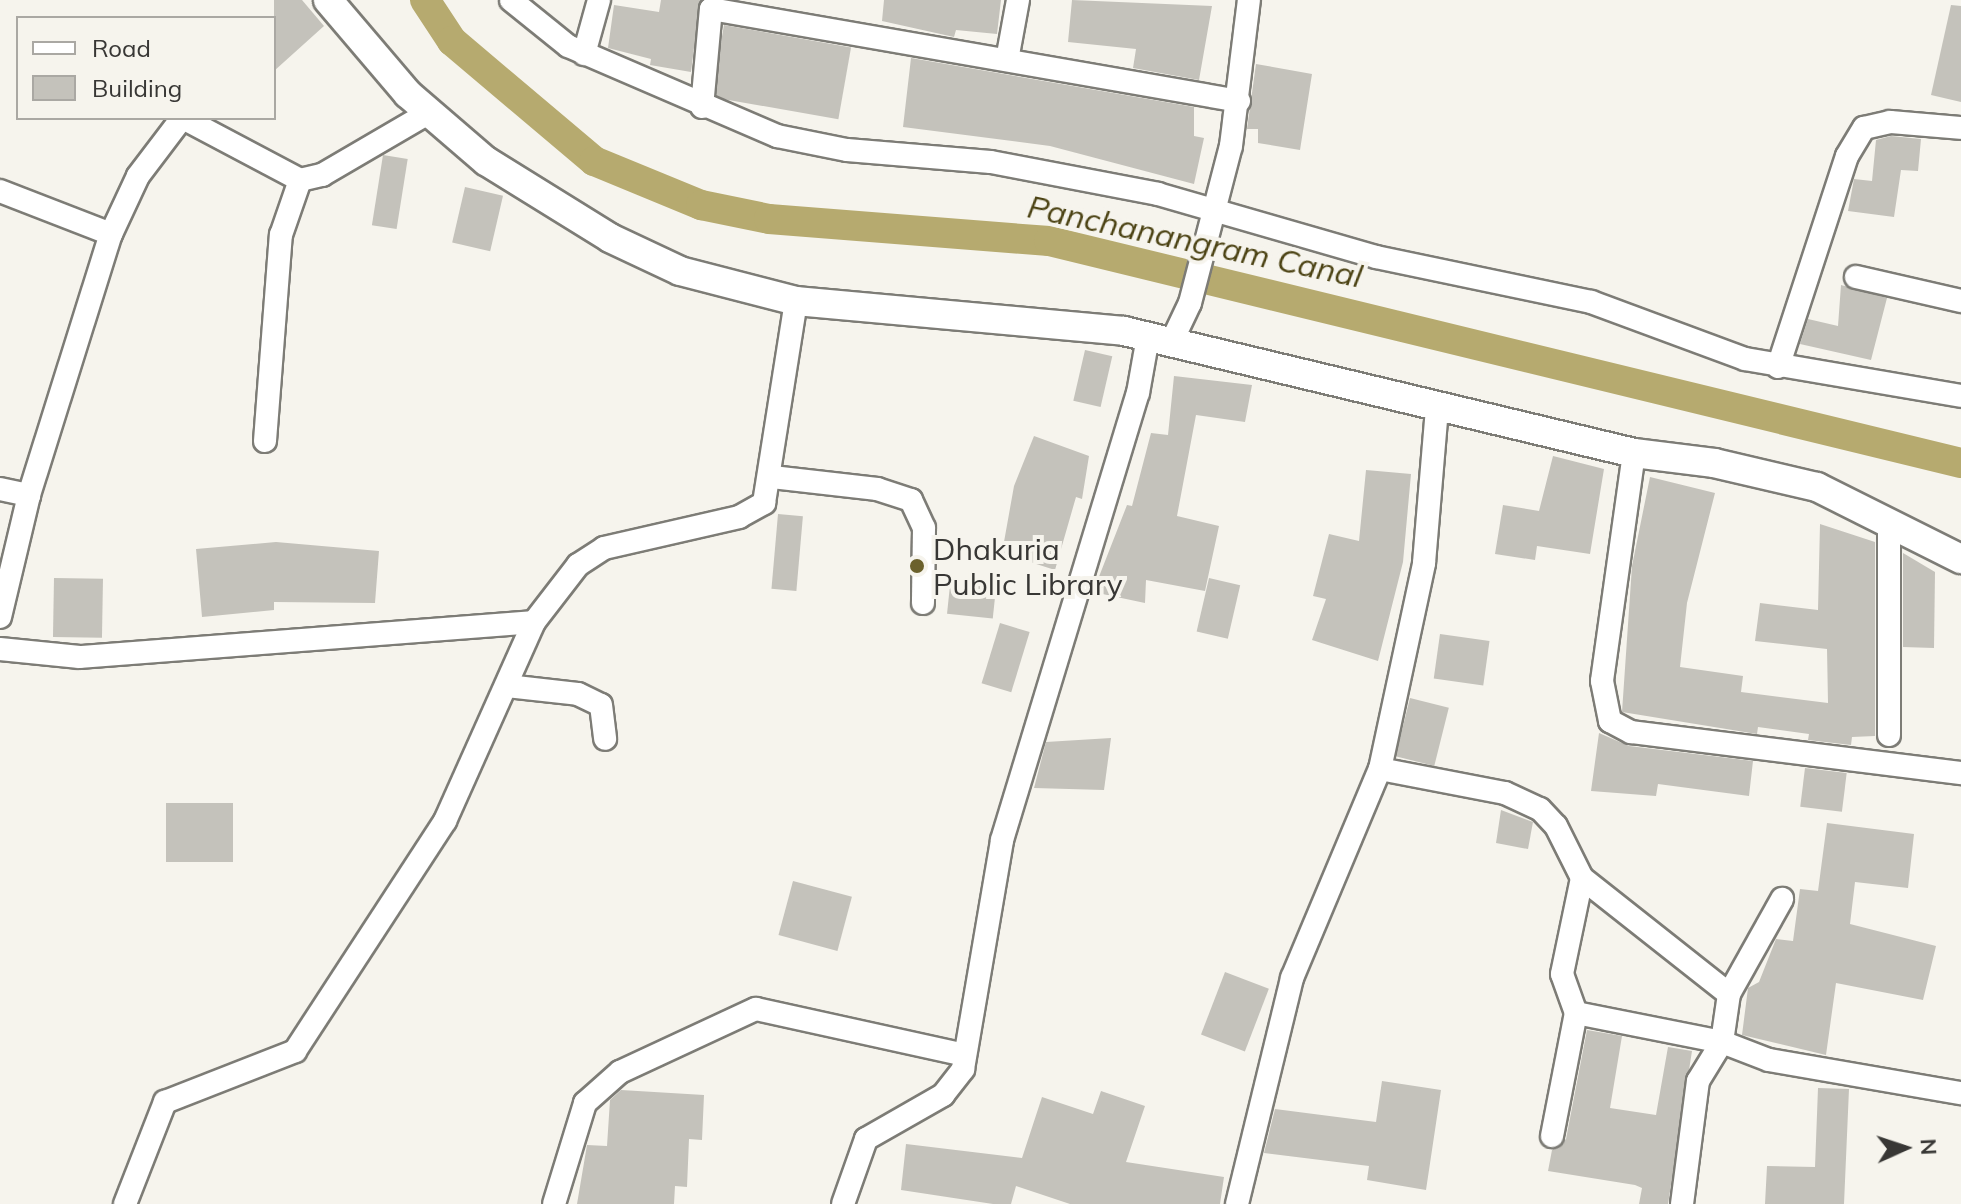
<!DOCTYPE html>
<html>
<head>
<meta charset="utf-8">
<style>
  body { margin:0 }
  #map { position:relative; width:1961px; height:1204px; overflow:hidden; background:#f6f4ed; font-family:Mulish,sans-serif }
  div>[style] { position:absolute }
  .canal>* { height:30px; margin:-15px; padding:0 15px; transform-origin:15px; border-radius:15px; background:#b6aa6f }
  .building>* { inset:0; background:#c4c2bb; transform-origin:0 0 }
  .roads { filter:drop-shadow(2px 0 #7d7c76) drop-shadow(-2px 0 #7d7c76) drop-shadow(0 2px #7d7c76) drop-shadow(0 -2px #7d7c76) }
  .minor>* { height:22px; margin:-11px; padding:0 11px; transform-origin:11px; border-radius:11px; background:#fff }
  .tertiary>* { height:28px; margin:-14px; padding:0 14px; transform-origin:14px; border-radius:14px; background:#fff }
  .dots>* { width:22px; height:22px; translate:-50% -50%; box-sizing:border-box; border:4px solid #f6f4ed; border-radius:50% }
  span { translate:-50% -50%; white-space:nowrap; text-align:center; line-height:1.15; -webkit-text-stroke:8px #f6f4ed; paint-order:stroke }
  .poi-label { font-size:30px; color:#383735 }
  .left { translate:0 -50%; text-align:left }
  .water-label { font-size:32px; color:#4c4314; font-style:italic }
  .legend { position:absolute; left:16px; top:16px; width:260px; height:104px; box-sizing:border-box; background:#f6f4ed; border:2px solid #aaa8a3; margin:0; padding:10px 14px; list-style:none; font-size:24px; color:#383735 }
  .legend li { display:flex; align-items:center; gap:16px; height:40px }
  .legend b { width:40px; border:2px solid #aaa8a3 }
  .north { position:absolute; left:1865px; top:1108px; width:80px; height:80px; -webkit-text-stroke:6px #f6f4ed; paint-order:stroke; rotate:87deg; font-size:22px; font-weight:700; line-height:32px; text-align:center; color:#383735 }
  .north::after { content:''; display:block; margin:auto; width:28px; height:36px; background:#383735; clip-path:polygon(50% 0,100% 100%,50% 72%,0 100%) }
</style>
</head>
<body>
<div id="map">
  <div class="canal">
    <div style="left:425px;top:0;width:49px;rotate:56.6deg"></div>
    <div style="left:452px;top:41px;width:186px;rotate:40.2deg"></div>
    <div style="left:594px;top:161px;width:116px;rotate:22.4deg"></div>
    <div style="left:701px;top:205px;width:69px;rotate:11.6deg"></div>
    <div style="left:769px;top:219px;width:281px;rotate:4.5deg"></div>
    <div style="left:1049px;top:241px;width:939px;rotate:13.68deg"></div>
  </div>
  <div class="building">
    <div style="clip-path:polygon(274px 0,302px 0,324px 26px,274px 71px)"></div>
    <div style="clip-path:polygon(661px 0,700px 0,691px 72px,650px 65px,651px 59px,608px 48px,614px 5px,659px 12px)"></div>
    <div style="clip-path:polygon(884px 0,1001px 0,997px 34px,956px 30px,954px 37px,882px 21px)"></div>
    <div style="clip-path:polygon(1072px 0,1212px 6px,1199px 80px,1133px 68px,1136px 49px,1068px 42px)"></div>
    <div style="clip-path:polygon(1951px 5px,1961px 6px,1961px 102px,1931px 95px)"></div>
    <div style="left:724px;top:25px;width:129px;height:73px;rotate:10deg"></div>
    <div style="clip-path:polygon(911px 58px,1194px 107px,1194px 136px,1204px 138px,1194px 184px,1050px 146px,903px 127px)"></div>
    <div style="clip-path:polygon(1256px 64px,1312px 74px,1300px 150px,1258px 143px,1258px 129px,1247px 129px)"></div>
    <div style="clip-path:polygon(1891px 136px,1921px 139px,1918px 171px,1901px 170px,1894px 217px,1848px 211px,1854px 179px,1872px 181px,1876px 140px)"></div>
    <div style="left:383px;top:155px;width:25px;height:71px;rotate:9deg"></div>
    <div style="left:465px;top:187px;width:39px;height:57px;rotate:13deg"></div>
    <div style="clip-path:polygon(1841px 285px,1887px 298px,1871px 360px,1800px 344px,1808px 319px,1838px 326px)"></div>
    <div style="left:1085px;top:350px;width:28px;height:52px;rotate:13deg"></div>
    <div style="clip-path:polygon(1174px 376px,1252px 385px,1245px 422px,1196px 415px,1177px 516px,1219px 526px,1205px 591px,1146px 580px,1145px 603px,1093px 592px,1127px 505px,1132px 506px,1151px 433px,1168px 435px)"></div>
    <div style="clip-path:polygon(1034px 436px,1089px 456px,1082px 499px,1076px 497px,1055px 570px,1002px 553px,1014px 486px)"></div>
    <div style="clip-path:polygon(1553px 456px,1604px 469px,1590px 554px,1537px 546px,1535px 560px,1495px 554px,1503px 505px,1539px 511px)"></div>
    <div style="clip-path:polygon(1366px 470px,1411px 474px,1403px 562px,1378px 661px,1312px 640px,1326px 599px,1313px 596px,1329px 534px,1359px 541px)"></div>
    <div style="clip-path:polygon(1650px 477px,1715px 493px,1687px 603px,1680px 667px,1743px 676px,1741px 692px,1828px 703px,1827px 649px,1755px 641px,1760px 603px,1818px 610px,1820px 524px,1875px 542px,1875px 736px,1852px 737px,1851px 745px,1808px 740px,1809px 734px,1758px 727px,1757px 734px,1622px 712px,1632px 566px)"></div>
    <div style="left:778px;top:514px;width:25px;height:75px;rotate:5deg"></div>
    <div style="clip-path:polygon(276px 542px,379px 551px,375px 603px,274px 602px,274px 610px,202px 617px,196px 549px)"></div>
    <div style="clip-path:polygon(1903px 553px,1935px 572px,1934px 648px,1903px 647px)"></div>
    <div style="left:951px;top:576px;width:46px;height:38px;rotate:6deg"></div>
    <div style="left:54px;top:578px;width:49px;height:59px;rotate:1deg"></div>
    <div style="left:1209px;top:578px;width:32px;height:55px;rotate:13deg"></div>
    <div style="left:1000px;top:623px;width:31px;height:63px;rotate:17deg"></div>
    <div style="left:1440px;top:634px;width:50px;height:45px;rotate:8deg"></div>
    <div style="left:1410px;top:698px;width:40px;height:60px;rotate:14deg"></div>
    <div style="clip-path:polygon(1599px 733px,1629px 746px,1753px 761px,1749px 796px,1658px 784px,1656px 796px,1591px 791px)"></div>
    <div style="clip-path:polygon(1111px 738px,1104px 790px,1034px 788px,1046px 742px)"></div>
    <div style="left:1805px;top:768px;width:42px;height:39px;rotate:7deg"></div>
    <div style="left:166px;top:803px;width:67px;height:59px"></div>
    <div style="clip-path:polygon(1501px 810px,1533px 822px,1528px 849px,1496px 843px)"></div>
    <div style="clip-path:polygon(1827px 823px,1914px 834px,1908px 888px,1855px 882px,1850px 924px,1936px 946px,1923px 1000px,1836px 983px,1826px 1055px,1742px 1035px,1748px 988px,1759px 982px,1776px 939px,1793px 941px,1800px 889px,1818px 891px)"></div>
    <div style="left:793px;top:881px;width:61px;height:56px;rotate:15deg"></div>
    <div style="left:1225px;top:972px;width:47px;height:67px;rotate:21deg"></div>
    <div style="clip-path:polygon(1587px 1030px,1622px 1036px,1610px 1108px,1656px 1115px,1668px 1047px,1692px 1051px,1668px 1204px,1639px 1204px,1642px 1188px,1635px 1185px,1548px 1171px,1552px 1150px,1566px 1139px)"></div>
    <div style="clip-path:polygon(1382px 1081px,1441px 1090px,1426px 1190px,1367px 1180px,1369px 1166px,1264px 1153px,1275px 1109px,1376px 1122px)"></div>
    <div style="clip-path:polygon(1818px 1088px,1849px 1089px,1844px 1204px,1765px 1204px,1767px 1166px,1815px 1167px)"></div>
    <div style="clip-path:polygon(621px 1090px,704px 1095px,702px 1140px,689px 1139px,687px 1187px,675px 1186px,674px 1204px,577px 1204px,587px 1145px,607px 1146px,610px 1100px)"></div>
    <div style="clip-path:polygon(1101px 1091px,1145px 1106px,1126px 1162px,1224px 1177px,1220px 1204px,1070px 1204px,1016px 1186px,1011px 1204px,993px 1204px,901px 1190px,906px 1144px,1022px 1158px,1042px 1097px,1093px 1114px)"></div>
  </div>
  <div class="roads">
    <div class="minor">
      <div style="left:511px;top:0;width:73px;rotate:38.9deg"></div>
      <div style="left:568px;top:46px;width:228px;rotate:23.3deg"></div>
      <div style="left:777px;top:136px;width:71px;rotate:11.3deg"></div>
      <div style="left:847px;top:150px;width:144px;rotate:4.8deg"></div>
      <div style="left:991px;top:162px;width:170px;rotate:10.8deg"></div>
      <div style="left:1158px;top:194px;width:227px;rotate:16.1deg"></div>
      <div style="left:1376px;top:257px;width:220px;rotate:11.8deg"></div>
      <div style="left:1591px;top:302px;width:164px;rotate:20.3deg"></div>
      <div style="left:1745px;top:359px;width:219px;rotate:9.7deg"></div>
      <div style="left:584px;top:54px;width:56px;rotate:-74.5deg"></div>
      <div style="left:1007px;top:60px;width:61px;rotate:-79.6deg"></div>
      <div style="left:702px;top:107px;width:98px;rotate:-84.8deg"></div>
      <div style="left:711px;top:9px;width:536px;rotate:9.88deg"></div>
      <div style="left:183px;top:118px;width:132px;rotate:27.9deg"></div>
      <div style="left:300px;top:180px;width:23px;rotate:-13deg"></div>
      <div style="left:322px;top:175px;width:123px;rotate:-30.3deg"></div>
      <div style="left:0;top:191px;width:119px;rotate:21.2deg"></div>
      <div style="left:1856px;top:277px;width:108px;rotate:12.9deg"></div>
      <div style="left:1171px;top:343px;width:44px;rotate:-64.6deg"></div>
      <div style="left:1190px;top:303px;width:162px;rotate:-75.4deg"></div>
      <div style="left:1231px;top:146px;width:147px;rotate:-83deg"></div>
      <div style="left:1778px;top:367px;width:222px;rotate:-71.9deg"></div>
      <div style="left:1847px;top:156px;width:33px;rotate:-59deg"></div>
      <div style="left:1864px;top:128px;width:27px;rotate:-13deg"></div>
      <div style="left:1890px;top:122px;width:71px;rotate:4.8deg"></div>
      <div style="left:265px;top:441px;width:207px;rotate:-85.6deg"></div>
      <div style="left:281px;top:235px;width:58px;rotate:-70.9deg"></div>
      <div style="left:1634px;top:453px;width:230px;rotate:98deg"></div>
      <div style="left:1602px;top:681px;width:41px;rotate:78.7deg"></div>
      <div style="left:1610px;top:721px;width:24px;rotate:28deg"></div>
      <div style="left:1631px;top:732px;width:333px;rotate:7.1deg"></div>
      <div style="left:772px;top:477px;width:106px;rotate:6.5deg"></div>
      <div style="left:877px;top:489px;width:36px;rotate:18deg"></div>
      <div style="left:911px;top:500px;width:31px;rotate:65deg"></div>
      <div style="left:924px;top:528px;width:75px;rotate:90.8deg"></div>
      <div style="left:0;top:489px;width:30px;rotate:12deg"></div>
      <div style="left:1889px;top:521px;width:214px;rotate:90deg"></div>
      <div style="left:0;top:617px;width:125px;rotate:-76.6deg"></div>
      <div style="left:29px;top:495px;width:274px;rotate:-72.6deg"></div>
      <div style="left:111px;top:234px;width:64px;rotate:-65deg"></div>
      <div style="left:138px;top:176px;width:73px;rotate:-52.8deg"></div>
      <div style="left:0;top:649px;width:80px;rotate:5.7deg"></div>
      <div style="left:80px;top:657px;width:455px;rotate:-4.4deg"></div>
      <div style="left:507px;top:686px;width:71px;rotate:6.4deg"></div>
      <div style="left:578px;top:694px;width:25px;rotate:26deg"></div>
      <div style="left:601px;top:705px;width:34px;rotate:83deg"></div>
      <div style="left:1380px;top:769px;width:127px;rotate:10.9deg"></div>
      <div style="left:1505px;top:793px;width:38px;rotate:25deg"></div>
      <div style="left:1540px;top:809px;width:23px;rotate:47deg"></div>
      <div style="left:1556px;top:826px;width:58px;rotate:63.4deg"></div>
      <div style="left:1582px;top:878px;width:187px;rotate:38.3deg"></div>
      <div style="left:1729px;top:994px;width:49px;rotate:98.3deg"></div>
      <div style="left:1722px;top:1042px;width:50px;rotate:21deg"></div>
      <div style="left:1769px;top:1060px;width:195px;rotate:9.8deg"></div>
      <div style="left:1582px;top:878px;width:98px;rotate:101.8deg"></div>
      <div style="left:1562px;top:974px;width:41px;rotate:70.3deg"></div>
      <div style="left:1576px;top:1013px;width:149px;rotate:11.2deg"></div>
      <div style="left:1729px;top:994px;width:109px;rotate:-60.8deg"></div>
      <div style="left:1552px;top:1136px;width:125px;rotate:-79deg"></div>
      <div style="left:125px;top:1204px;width:110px;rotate:-68.6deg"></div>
      <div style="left:165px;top:1102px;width:140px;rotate:-21.4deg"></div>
      <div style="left:295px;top:1051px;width:275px;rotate:-56.9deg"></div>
      <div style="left:445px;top:821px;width:218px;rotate:-65.9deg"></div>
      <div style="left:534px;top:622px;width:72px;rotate:-52.3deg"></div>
      <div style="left:578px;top:565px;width:31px;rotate:-33deg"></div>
      <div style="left:604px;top:548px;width:139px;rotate:-12.9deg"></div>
      <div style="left:739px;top:517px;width:29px;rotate:-29deg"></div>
      <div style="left:764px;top:503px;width:205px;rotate:-81deg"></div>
      <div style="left:554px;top:1204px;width:106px;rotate:-72.9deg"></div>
      <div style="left:585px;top:1103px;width:47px;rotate:-41.5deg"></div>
      <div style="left:620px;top:1072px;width:150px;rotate:-24.9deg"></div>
      <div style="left:756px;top:1009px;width:214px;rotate:12.4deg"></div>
      <div style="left:843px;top:1204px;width:69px;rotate:-70.5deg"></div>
      <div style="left:866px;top:1139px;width:89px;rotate:-29.7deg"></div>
      <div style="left:943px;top:1095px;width:33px;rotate:-52deg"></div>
      <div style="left:963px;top:1069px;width:232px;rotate:-80.3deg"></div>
      <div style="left:1002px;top:840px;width:467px;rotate:-73.1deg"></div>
      <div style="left:1138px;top:393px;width:57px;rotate:-79.9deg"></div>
      <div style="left:1237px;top:1204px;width:233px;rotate:-76.3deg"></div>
      <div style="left:1292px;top:978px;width:227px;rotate:-67.2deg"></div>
      <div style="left:1380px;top:769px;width:211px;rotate:-77.9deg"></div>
      <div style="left:1424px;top:563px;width:157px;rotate:-85.2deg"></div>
      <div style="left:1682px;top:1204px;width:124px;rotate:-82.6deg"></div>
      <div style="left:1698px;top:1081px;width:46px;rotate:-58.4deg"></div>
    </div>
    <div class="tertiary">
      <div style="left:328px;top:0;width:123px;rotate:49.6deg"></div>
      <div style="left:408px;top:94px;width:103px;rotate:40.7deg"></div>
      <div style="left:486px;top:161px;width:146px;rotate:31.8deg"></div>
      <div style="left:610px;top:238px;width:77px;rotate:25.2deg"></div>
      <div style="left:680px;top:271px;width:120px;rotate:14.5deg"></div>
      <div style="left:796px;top:301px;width:329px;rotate:5.2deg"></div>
      <div style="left:1124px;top:331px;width:524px;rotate:13.45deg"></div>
      <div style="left:1634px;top:453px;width:81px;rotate:7.1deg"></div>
      <div style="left:1714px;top:463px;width:106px;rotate:13.1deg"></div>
      <div style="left:1817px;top:487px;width:161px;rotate:26.6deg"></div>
    </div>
  </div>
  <div class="dots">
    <div style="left:917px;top:566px;background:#6b612d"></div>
  </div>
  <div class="poi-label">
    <span class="left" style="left:933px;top:566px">Dhakuria<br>Public Library</span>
  </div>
  <div class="water-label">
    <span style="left:1195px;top:241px;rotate:12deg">Panchanangram Canal</span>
  </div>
  <ul class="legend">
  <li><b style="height:10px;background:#fff"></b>Road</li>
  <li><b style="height:22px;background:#c4c2bb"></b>Building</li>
  </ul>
  <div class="north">N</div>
</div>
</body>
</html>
